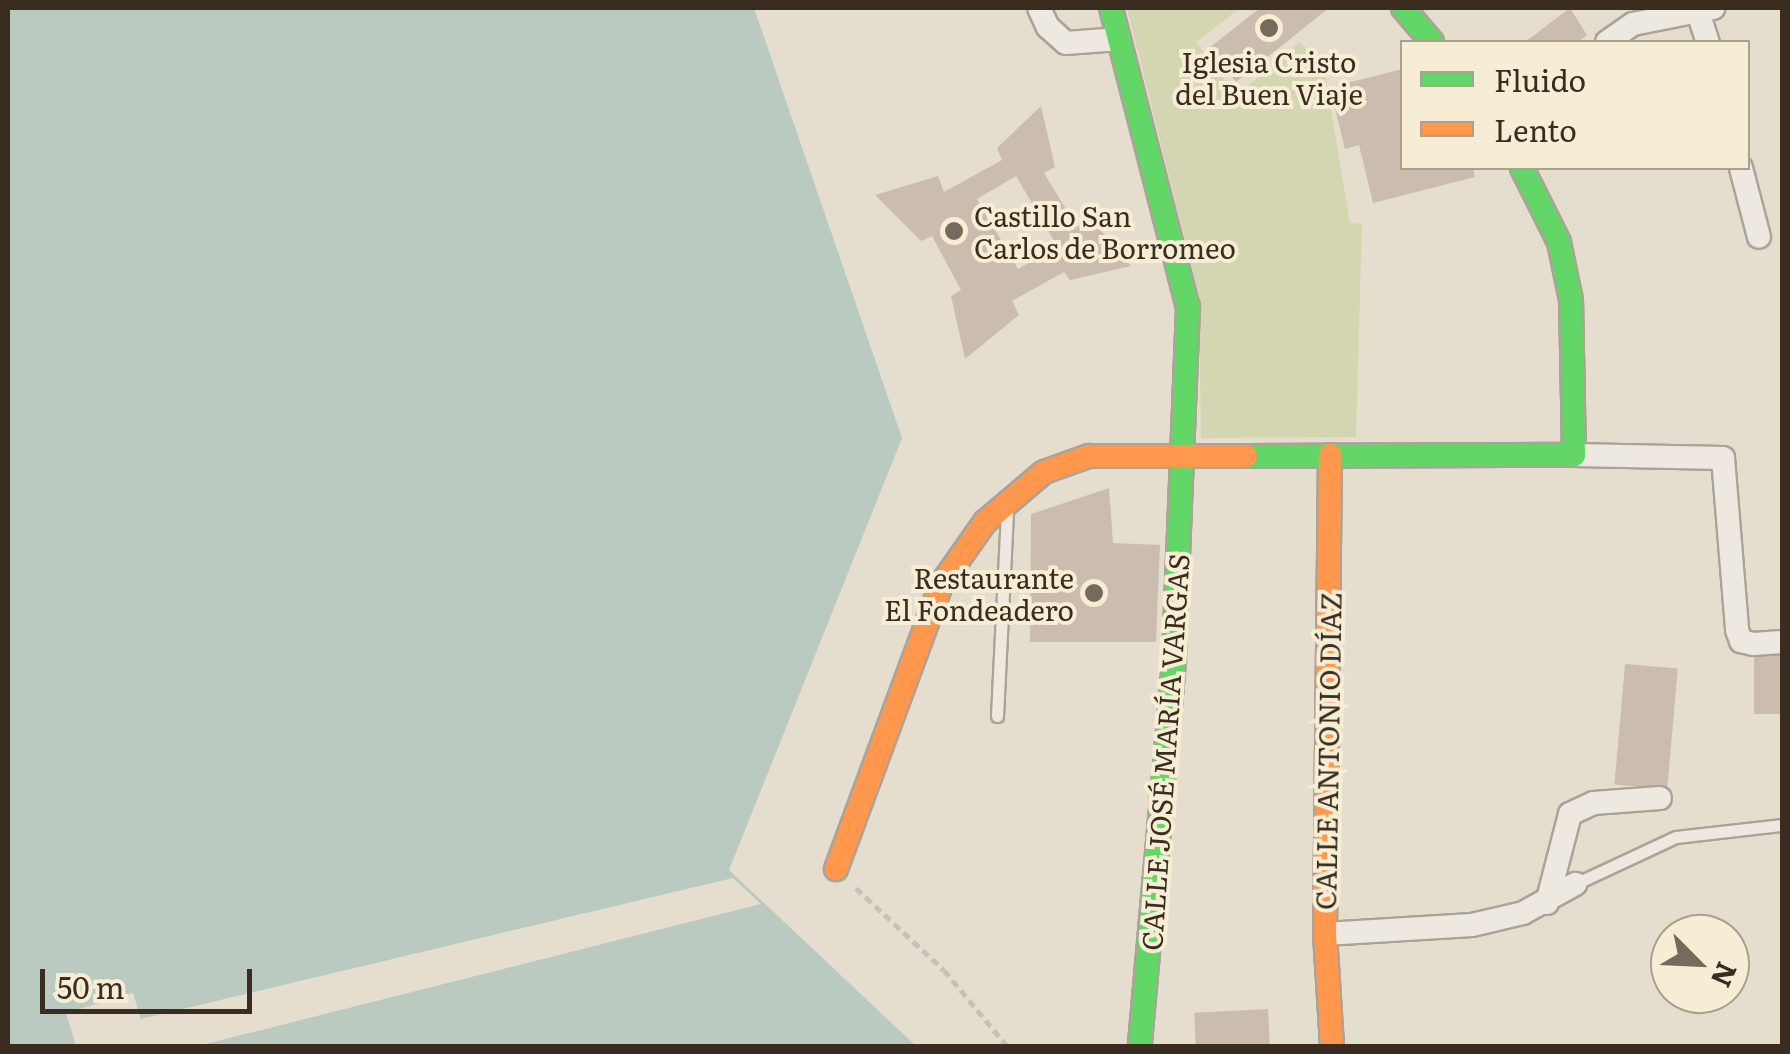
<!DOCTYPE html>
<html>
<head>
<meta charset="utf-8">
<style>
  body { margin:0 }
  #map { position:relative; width:1790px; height:1054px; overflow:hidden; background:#e5decf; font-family:Literata,serif }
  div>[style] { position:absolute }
  .green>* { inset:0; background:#d4d5b1 }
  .water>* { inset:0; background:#bacac0 }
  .pier>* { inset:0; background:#e5decf }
  .building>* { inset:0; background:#cabdb0; transform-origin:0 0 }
  .path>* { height:5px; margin-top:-2.5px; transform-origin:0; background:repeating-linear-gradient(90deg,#c6c0b7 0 8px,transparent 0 13px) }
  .roads { filter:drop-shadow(2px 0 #aba397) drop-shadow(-2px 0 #aba397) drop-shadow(0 2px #aba397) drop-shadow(0 -2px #aba397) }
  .lane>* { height:11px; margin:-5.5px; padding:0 5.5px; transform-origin:5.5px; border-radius:5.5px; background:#eee9e0 }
  .street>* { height:22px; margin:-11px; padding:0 11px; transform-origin:11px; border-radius:11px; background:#eee9e0 }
  .fast>* { height:22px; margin:-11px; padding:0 11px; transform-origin:11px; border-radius:11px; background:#63d668 }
  .slow>* { height:22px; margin:-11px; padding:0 11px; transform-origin:11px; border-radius:11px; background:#ff974d }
  .dots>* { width:28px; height:28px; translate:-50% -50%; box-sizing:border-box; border:5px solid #f6edd5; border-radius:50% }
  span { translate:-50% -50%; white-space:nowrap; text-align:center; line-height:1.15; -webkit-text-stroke:8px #f6edd5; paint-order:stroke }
  .poi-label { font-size:28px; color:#3a2c1f }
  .left { translate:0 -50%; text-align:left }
  .right { translate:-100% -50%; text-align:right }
  .street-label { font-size:28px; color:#3a2c1f }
  .frame { position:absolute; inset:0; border:10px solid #3a2c1f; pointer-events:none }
  .legend { position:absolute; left:1400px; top:40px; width:350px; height:130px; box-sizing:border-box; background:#f6edd5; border:2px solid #aba08c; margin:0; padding:12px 18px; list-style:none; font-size:30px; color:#3a2c1f }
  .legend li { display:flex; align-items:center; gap:20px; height:50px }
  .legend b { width:50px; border:2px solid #aba08c }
  .north { position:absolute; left:1650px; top:914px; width:100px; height:100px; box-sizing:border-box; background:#f6edd5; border:2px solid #aba08c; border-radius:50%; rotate:114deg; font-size:28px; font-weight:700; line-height:40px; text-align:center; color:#3a2c1f }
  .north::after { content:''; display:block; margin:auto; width:35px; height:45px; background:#766a5d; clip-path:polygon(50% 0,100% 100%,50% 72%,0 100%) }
  .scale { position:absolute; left:40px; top:969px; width:212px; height:45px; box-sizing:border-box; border:5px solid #3a2c1f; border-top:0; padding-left:12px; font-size:30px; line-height:35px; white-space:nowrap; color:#3a2c1f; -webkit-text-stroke:8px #f6edd5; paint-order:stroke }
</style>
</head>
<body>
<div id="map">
  <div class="green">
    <div style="clip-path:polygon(1127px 8px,1240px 8px,1196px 42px,1236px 96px,1300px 42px,1325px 74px,1350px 223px,1362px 224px,1356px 437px,1201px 438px,1199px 295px)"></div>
  </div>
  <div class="water">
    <div style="clip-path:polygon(8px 8px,754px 8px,902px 438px,729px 870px,916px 1046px,8px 1046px)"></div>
  </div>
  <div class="pier">
    <div style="clip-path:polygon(733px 878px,761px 904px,198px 1046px,76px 1046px,66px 1013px,133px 993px,141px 1019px)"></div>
  </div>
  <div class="building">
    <div style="clip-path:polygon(1260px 8px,1329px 8px,1236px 82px,1209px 48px)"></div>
    <div style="clip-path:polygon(1570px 8px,1587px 35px,1578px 42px,1525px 42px)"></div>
    <div style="clip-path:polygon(1402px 69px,1402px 168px,1473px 168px,1475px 177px,1373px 203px,1359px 145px,1345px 149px,1335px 108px,1348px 104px,1343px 84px)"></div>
    <div style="clip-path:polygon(evenodd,1041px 106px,1055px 167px,1044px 173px,1077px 227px,1091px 219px,1131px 266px,1070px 280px,1064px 272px,1012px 301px,1019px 315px,965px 359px,951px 296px,961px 290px,932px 236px,921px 241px,875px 195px,938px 176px,944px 192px,1002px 160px,997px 148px,1041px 106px,1016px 176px,1057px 246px,1018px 269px,977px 199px,1016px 176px)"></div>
    <div style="clip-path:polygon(1109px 488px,1113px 543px,1160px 545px,1156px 642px,1030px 642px,1031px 514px)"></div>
    <div style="left:1782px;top:654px;width:60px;height:28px;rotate:90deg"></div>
    <div style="left:1625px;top:664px;width:53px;height:121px;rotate:5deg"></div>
    <div style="left:1268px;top:1009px;width:37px;height:74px;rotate:87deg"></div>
  </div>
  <div class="path">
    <div style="left:856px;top:888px;width:120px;rotate:43deg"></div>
    <div style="left:944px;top:970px;width:99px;rotate:50.3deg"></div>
  </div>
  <div class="roads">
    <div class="lane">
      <div style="left:997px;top:716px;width:203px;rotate:-87.2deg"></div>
      <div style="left:1575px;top:884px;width:111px;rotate:-25deg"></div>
      <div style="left:1676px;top:837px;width:107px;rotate:-6.5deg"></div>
    </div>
    <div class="street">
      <div style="left:1039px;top:8px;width:21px;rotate:65deg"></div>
      <div style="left:1048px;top:27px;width:24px;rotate:42deg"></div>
      <div style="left:1066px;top:43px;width:53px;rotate:-4.3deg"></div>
      <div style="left:1697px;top:9px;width:35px;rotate:72deg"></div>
      <div style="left:1607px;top:42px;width:32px;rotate:-35deg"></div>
      <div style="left:1633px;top:24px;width:82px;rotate:-11.3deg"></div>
      <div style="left:1741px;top:168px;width:71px;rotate:75.4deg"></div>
      <div style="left:1574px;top:455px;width:149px;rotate:1.2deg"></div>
      <div style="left:1723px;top:458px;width:173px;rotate:85.3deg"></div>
      <div style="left:1737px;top:630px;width:12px;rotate:70deg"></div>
      <div style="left:1741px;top:641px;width:12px;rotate:14deg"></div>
      <div style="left:1753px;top:644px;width:29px;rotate:-4deg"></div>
      <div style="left:1547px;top:903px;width:92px;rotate:-75.5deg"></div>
      <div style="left:1570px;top:814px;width:26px;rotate:-25deg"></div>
      <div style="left:1594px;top:803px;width:66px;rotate:-4.3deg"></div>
      <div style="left:1325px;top:934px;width:147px;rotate:-3.5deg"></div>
      <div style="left:1472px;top:925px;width:52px;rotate:-13.2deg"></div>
      <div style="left:1523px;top:913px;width:60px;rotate:-29.1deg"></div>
    </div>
    <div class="fast">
      <div style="left:1111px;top:8px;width:309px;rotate:75.6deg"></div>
      <div style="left:1188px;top:307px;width:355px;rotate:92.3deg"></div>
      <div style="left:1174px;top:662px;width:386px;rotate:95.1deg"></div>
      <div style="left:1403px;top:8px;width:45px;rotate:49.5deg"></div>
      <div style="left:1246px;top:456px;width:328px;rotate:-0.2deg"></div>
      <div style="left:1574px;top:455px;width:155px;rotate:-91.1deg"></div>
      <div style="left:1571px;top:300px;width:59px;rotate:-101.7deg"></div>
      <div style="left:1559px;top:242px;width:83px;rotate:-116.6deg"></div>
    </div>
    <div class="slow">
      <div style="left:1330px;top:455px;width:479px;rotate:90.6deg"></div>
      <div style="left:1325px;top:934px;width:112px;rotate:86.4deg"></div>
      <div style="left:836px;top:869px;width:305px;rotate:-69.7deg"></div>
      <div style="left:942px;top:583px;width:75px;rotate:-54.8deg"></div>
      <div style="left:985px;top:522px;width:77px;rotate:-40.3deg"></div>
      <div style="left:1044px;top:472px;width:48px;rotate:-19.6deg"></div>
      <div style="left:1089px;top:456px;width:157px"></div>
    </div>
  </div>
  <div class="dots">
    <div style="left:1269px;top:28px;background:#766a5d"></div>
    <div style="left:954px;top:231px;background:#766a5d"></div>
    <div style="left:1094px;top:593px;background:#766a5d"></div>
  </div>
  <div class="poi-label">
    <span style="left:1269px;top:77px">Iglesia Cristo<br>del Buen Viaje</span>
    <span class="left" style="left:974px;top:231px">Castillo San<br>Carlos de Borromeo</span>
    <span class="right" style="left:1074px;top:593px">Restaurante<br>El Fondeadero</span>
  </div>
  <div class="street-label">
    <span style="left:1327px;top:751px;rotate:-89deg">CALLE ANTONIO DÍAZ</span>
    <span style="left:1164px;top:752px;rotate:-86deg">CALLE JOSÉ MARÍA VARGAS</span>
  </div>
  <div class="frame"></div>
  <ul class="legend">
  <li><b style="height:12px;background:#63d668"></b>Fluido</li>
  <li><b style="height:12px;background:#ff974d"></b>Lento</li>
  </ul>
  <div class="north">N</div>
  <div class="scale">50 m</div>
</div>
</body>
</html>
